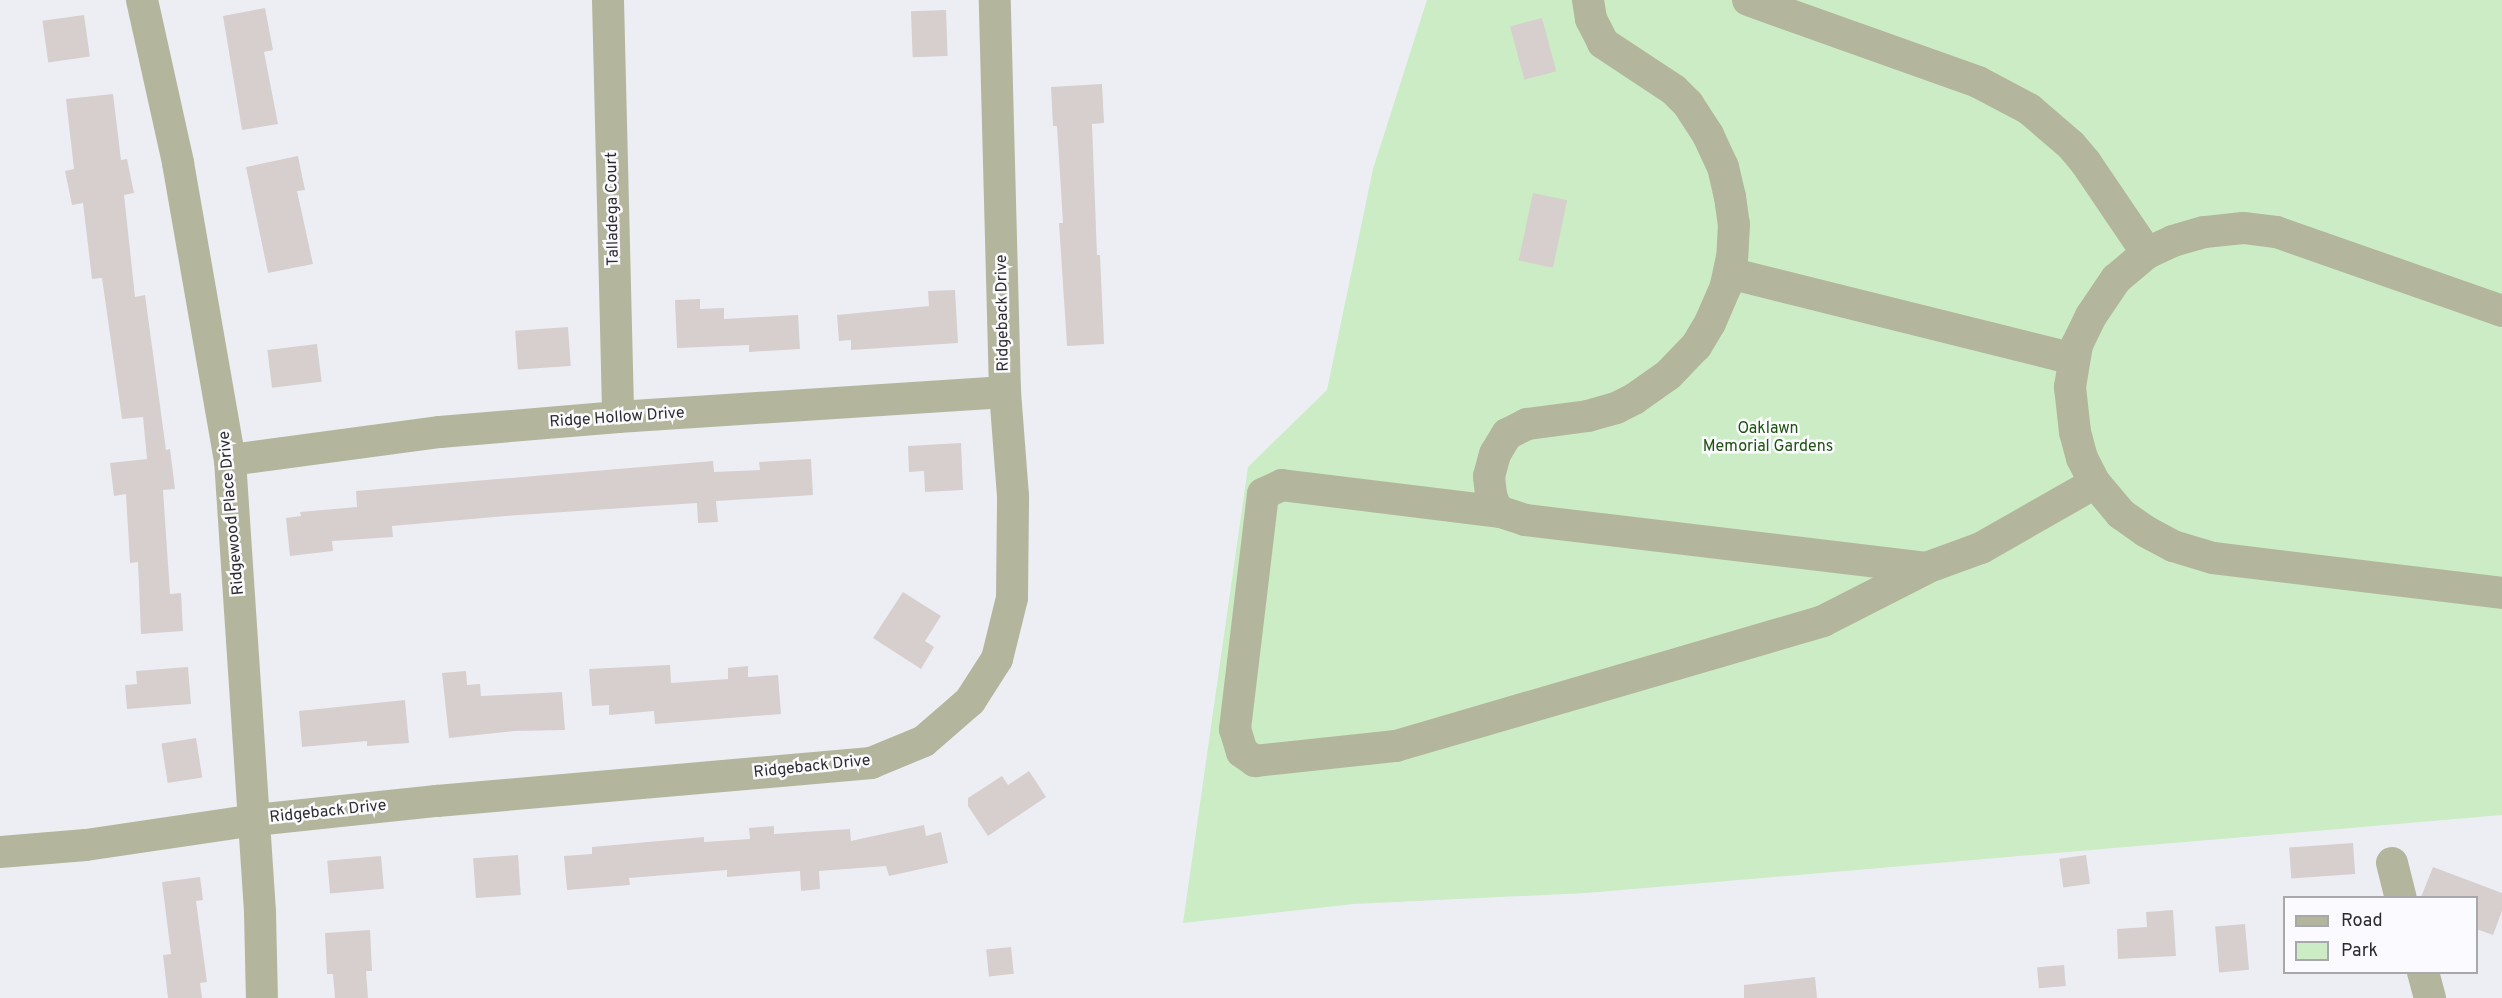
<!DOCTYPE html>
<html>
<head>
<meta charset="utf-8">
<style>
  body { margin:0 }
  #map { position:relative; width:2502px; height:998px; overflow:hidden; background:#edeef4; font-family:Overpass,sans-serif }
  div>[style] { position:absolute }
  .green>* { inset:0; background:#cbecc4 }
  .building>* { inset:0; background:#d6cfcd; transform-origin:0 0 }
  .minor>* { height:32px; margin:-16px; padding:0 16px; transform-origin:16px; border-radius:16px; background:#b3b69c }
  span { translate:-50% -50%; white-space:nowrap; text-align:center; line-height:1.15; -webkit-text-stroke:5px #fbfbff; paint-order:stroke }
  .street-label { font-size:16px; color:#2c2c2f }
  .park-label { font-size:16px; color:#1e5212 }
  .legend { position:absolute; left:2283px; top:896px; width:195px; height:78px; box-sizing:border-box; background:#fbfbff; border:2px solid #a8a8ac; margin:0; padding:8px 10px; list-style:none; font-size:18px; color:#2c2c2f }
  .legend li { display:flex; align-items:center; gap:12px; height:30px }
  .legend b { width:30px; border:2px solid #a8a8ac }
</style>
</head>
<body>
<div id="map">
  <div class="green">
    <div style="clip-path:polygon(1427px 0,2502px 0,2502px 815px,1586px 893px,1354px 904px,1183px 923px,1248px 467px,1327px 390px,1373px 169px)"></div>
  </div>
  <div class="building">
    <div style="clip-path:polygon(265px 8px,273px 50px,264px 52px,278px 124px,242px 130px,223px 16px)"></div>
    <div style="left:946px;top:10px;width:46px;height:35px;rotate:88deg"></div>
    <div style="left:84px;top:15px;width:42px;height:42px;rotate:82deg"></div>
    <div style="left:1542px;top:18px;width:55px;height:33px;rotate:75deg"></div>
    <div style="clip-path:polygon(1102px 84px,1104px 123px,1092px 124px,1097px 255px,1100px 255px,1104px 344px,1067px 346px,1059px 223px,1063px 223px,1057px 126px,1053px 126px,1051px 87px)"></div>
    <div style="clip-path:polygon(113px 94px,121px 160px,127px 159px,134px 193px,124px 195px,135px 297px,145px 295px,166px 450px,170px 449px,175px 489px,163px 490px,170px 594px,181px 593px,183px 631px,141px 634px,138px 562px,130px 563px,126px 494px,114px 496px,110px 463px,147px 459px,143px 417px,122px 419px,102px 278px,92px 279px,83px 203px,72px 205px,65px 171px,74px 169px,66px 99px)"></div>
    <div style="clip-path:polygon(298px 156px,305px 190px,297px 191px,313px 264px,268px 273px,246px 167px)"></div>
    <div style="left:1533px;top:193px;width:35px;height:69px;rotate:12deg"></div>
    <div style="clip-path:polygon(955px 290px,958px 343px,851px 350px,851px 340px,839px 341px,837px 315px,929px 306px,928px 291px)"></div>
    <div style="clip-path:polygon(700px 299px,700px 309px,724px 308px,724px 319px,798px 315px,800px 349px,749px 352px,749px 345px,677px 348px,675px 300px)"></div>
    <div style="left:568px;top:327px;width:39px;height:53px;rotate:86deg"></div>
    <div style="left:317px;top:344px;width:38px;height:50px;rotate:83deg"></div>
    <div style="clip-path:polygon(961px 443px,963px 490px,925px 492px,924px 471px,909px 472px,908px 446px)"></div>
    <div style="clip-path:polygon(811px 459px,813px 495px,716px 501px,718px 522px,698px 523px,697px 503px,506px 516px,392px 526px,393px 537px,332px 541px,333px 551px,290px 556px,286px 518px,301px 516px,300px 512px,357px 507px,356px 491px,713px 461px,714px 472px,760px 470px,759px 462px)"></div>
    <div style="clip-path:polygon(903px 592px,941px 616px,925px 641px,934px 647px,921px 669px,873px 638px)"></div>
    <div style="clip-path:polygon(670px 665px,671px 683px,728px 679px,728px 668px,748px 666px,748px 677px,778px 675px,781px 714px,655px 724px,654px 711px,609px 715px,609px 705px,592px 706px,589px 669px)"></div>
    <div style="clip-path:polygon(188px 667px,191px 704px,127px 709px,125px 685px,137px 684px,136px 671px)"></div>
    <div style="clip-path:polygon(466px 671px,467px 685px,480px 684px,481px 696px,562px 692px,565px 730px,514px 731px,449px 738px,442px 673px)"></div>
    <div style="clip-path:polygon(405px 700px,409px 743px,367px 746px,367px 741px,302px 747px,299px 711px)"></div>
    <div style="left:196px;top:738px;width:40px;height:35px;rotate:81deg"></div>
    <div style="clip-path:polygon(1029px 771px,1046px 797px,988px 836px,968px 806px,968px 798px,1002px 776px,1008px 785px)"></div>
    <div style="clip-path:polygon(924px 825px,926px 836px,941px 832px,948px 863px,889px 876px,886px 866px,819px 871px,820px 889px,801px 891px,800px 871px,727px 877px,727px 870px,629px 878px,630px 885px,567px 890px,564px 856px,592px 854px,592px 847px,704px 837px,704px 842px,750px 839px,749px 828px,774px 826px,774px 834px,850px 829px,851px 841px)"></div>
    <div style="left:2353px;top:843px;width:31px;height:64px;rotate:86deg"></div>
    <div style="left:518px;top:855px;width:40px;height:45px;rotate:86deg"></div>
    <div style="left:2086px;top:855px;width:29px;height:27px;rotate:82deg"></div>
    <div style="left:381px;top:856px;width:33px;height:54px;rotate:85deg"></div>
    <div style="clip-path:polygon(2433px 867px,2502px 893px,2502px 911px,2493px 935px,2476px 929px,2476px 897px,2421px 897px)"></div>
    <div style="clip-path:polygon(200px 877px,203px 900px,196px 901px,207px 982px,200px 983px,202px 998px,168px 998px,163px 955px,171px 954px,162px 882px)"></div>
    <div style="clip-path:polygon(2173px 910px,2176px 956px,2118px 959px,2117px 929px,2147px 927px,2146px 912px)"></div>
    <div style="left:2245px;top:924px;width:46px;height:30px;rotate:85deg"></div>
    <div style="clip-path:polygon(370px 930px,372px 971px,366px 971px,368px 998px,335px 998px,333px 974px,327px 974px,325px 933px)"></div>
    <div style="left:1011px;top:947px;width:27px;height:25px;rotate:84deg"></div>
    <div style="left:2064px;top:965px;width:21px;height:27px;rotate:85deg"></div>
    <div style="clip-path:polygon(1815px 977px,1817px 998px,1744px 998px,1744px 985px)"></div>
  </div>
  <div class="minor">
    <div style="left:142px;top:0;width:167px;rotate:77.5deg"></div>
    <div style="left:178px;top:163px;width:302px;rotate:80.1deg"></div>
    <div style="left:230px;top:460px;width:454px;rotate:86.2deg"></div>
    <div style="left:260px;top:913px;width:85px;rotate:88.7deg"></div>
    <div style="left:608px;top:0;width:417px;rotate:88.6deg"></div>
    <div style="left:1588px;top:0;width:19px;rotate:81deg"></div>
    <div style="left:1591px;top:19px;width:27px;rotate:63deg"></div>
    <div style="left:1603px;top:43px;width:85px;rotate:33.5deg"></div>
    <div style="left:1674px;top:90px;width:20px;rotate:45deg"></div>
    <div style="left:1688px;top:104px;width:37px;rotate:57deg"></div>
    <div style="left:1708px;top:135px;width:35px;rotate:65deg"></div>
    <div style="left:1723px;top:167px;width:31px;rotate:77deg"></div>
    <div style="left:1730px;top:197px;width:27px;rotate:82deg"></div>
    <div style="left:1734px;top:224px;width:33px;rotate:93deg"></div>
    <div style="left:1732px;top:257px;width:30px;rotate:102deg"></div>
    <div style="left:1726px;top:286px;width:40px;rotate:113.4deg"></div>
    <div style="left:1710px;top:323px;width:27px;rotate:121deg"></div>
    <div style="left:1696px;top:346px;width:40px;rotate:134deg"></div>
    <div style="left:1668px;top:375px;width:42px;rotate:144.8deg"></div>
    <div style="left:1634px;top:399px;width:20px;rotate:153deg"></div>
    <div style="left:1616px;top:408px;width:29px;rotate:164deg"></div>
    <div style="left:1588px;top:416px;width:62px;rotate:172.5deg"></div>
    <div style="left:1527px;top:424px;width:22px;rotate:153deg"></div>
    <div style="left:1507px;top:434px;width:23px;rotate:121deg"></div>
    <div style="left:1495px;top:454px;width:23px;rotate:105deg"></div>
    <div style="left:1489px;top:476px;width:19px;rotate:84deg"></div>
    <div style="left:1491px;top:495px;width:12px;rotate:70deg"></div>
    <div style="left:1495px;top:506px;width:8px;rotate:45deg"></div>
    <div style="left:1501px;top:512px;width:25px;rotate:18deg"></div>
    <div style="left:1525px;top:520px;width:404px;rotate:6.8deg"></div>
    <div style="left:1926px;top:568px;width:59px;rotate:-20deg"></div>
    <div style="left:1981px;top:548px;width:131px;rotate:-29.7deg"></div>
    <div style="left:1748px;top:0;width:244px;rotate:19.6deg"></div>
    <div style="left:1978px;top:82px;width:58px;rotate:27.9deg"></div>
    <div style="left:2029px;top:109px;width:55px;rotate:40.6deg"></div>
    <div style="left:2071px;top:145px;width:23px;rotate:50deg"></div>
    <div style="left:2086px;top:163px;width:109px;rotate:55.9deg"></div>
    <div style="left:1729px;top:273px;width:355px;rotate:14deg"></div>
    <div style="left:2502px;top:311px;width:239px;rotate:-160.7deg"></div>
    <div style="left:2276px;top:232px;width:33px;rotate:-173deg"></div>
    <div style="left:2243px;top:228px;width:39px;rotate:174deg"></div>
    <div style="left:2204px;top:232px;width:32px;rotate:164deg"></div>
    <div style="left:2173px;top:241px;width:29px;rotate:155deg"></div>
    <div style="left:2147px;top:253px;width:40px;rotate:140deg"></div>
    <div style="left:2116px;top:279px;width:45px;rotate:124deg"></div>
    <div style="left:2091px;top:316px;width:32px;rotate:116deg"></div>
    <div style="left:2077px;top:345px;width:43px;rotate:99.5deg"></div>
    <div style="left:2070px;top:387px;width:45px;rotate:83.7deg"></div>
    <div style="left:2075px;top:432px;width:27px;rotate:75deg"></div>
    <div style="left:2082px;top:458px;width:28px;rotate:63deg"></div>
    <div style="left:2095px;top:483px;width:40px;rotate:50deg"></div>
    <div style="left:2121px;top:514px;width:29px;rotate:35deg"></div>
    <div style="left:2145px;top:531px;width:32px;rotate:28deg"></div>
    <div style="left:2173px;top:546px;width:42px;rotate:16.7deg"></div>
    <div style="left:2213px;top:558px;width:291px;rotate:6.9deg"></div>
    <div style="left:230px;top:460px;width:212px;rotate:-7.6deg"></div>
    <div style="left:440px;top:432px;width:179px;rotate:-4.8deg"></div>
    <div style="left:618px;top:417px;width:388px;rotate:-3.7deg"></div>
    <div style="left:1501px;top:512px;width:221px;rotate:-173deg"></div>
    <div style="left:1282px;top:485px;width:21px;rotate:155deg"></div>
    <div style="left:1263px;top:494px;width:237px;rotate:96.8deg"></div>
    <div style="left:1235px;top:729px;width:24px;rotate:73deg"></div>
    <div style="left:1242px;top:752px;width:16px;rotate:35deg"></div>
    <div style="left:1255px;top:761px;width:142px;rotate:-6.1deg"></div>
    <div style="left:1396px;top:746px;width:445px;rotate:-16.3deg"></div>
    <div style="left:1823px;top:621px;width:114px;rotate:-27deg"></div>
    <div style="left:0;top:852px;width:86px;rotate:-4.7deg"></div>
    <div style="left:86px;top:845px;width:171px;rotate:-8.4deg"></div>
    <div style="left:255px;top:820px;width:183px;rotate:-6deg"></div>
    <div style="left:437px;top:801px;width:436px;rotate:-5deg"></div>
    <div style="left:871px;top:763px;width:57px;rotate:-22.5deg"></div>
    <div style="left:924px;top:741px;width:61px;rotate:-41deg"></div>
    <div style="left:970px;top:701px;width:50px;rotate:-57.3deg"></div>
    <div style="left:997px;top:659px;width:63px;rotate:-76.2deg"></div>
    <div style="left:1012px;top:598px;width:102px;rotate:-89.4deg"></div>
    <div style="left:1013px;top:496px;width:104px;rotate:-94.4deg"></div>
    <div style="left:1005px;top:392px;width:392px;rotate:-91.5deg"></div>
    <div style="left:2392px;top:863px;width:36px;rotate:76deg"></div>
    <div style="left:2423px;top:972px;width:27px;rotate:75deg"></div>
  </div>
  <div class="street-label">
    <span style="left:613px;top:209px;rotate:-91deg">Talladega Court</span>
    <span style="left:1003px;top:313px;rotate:-91deg">Ridgeback Drive</span>
    <span style="left:617px;top:418px;rotate:-4deg">Ridge Hollow Drive</span>
    <span style="left:232px;top:513px;rotate:-95deg">Ridgewood Place Drive</span>
    <span style="left:812px;top:767px;rotate:-6deg">Ridgeback Drive</span>
    <span style="left:328px;top:812px;rotate:-6deg">Ridgeback Drive</span>
  </div>
  <div class="park-label">
    <span style="left:1768px;top:438px">Oaklawn<br>Memorial Gardens</span>
  </div>
  <ul class="legend">
  <li><b style="height:8px;background:#b3b69c"></b>Road</li>
  <li><b style="height:16px;background:#cbecc4"></b>Park</li>
  </ul>
</div>
</body>
</html>
